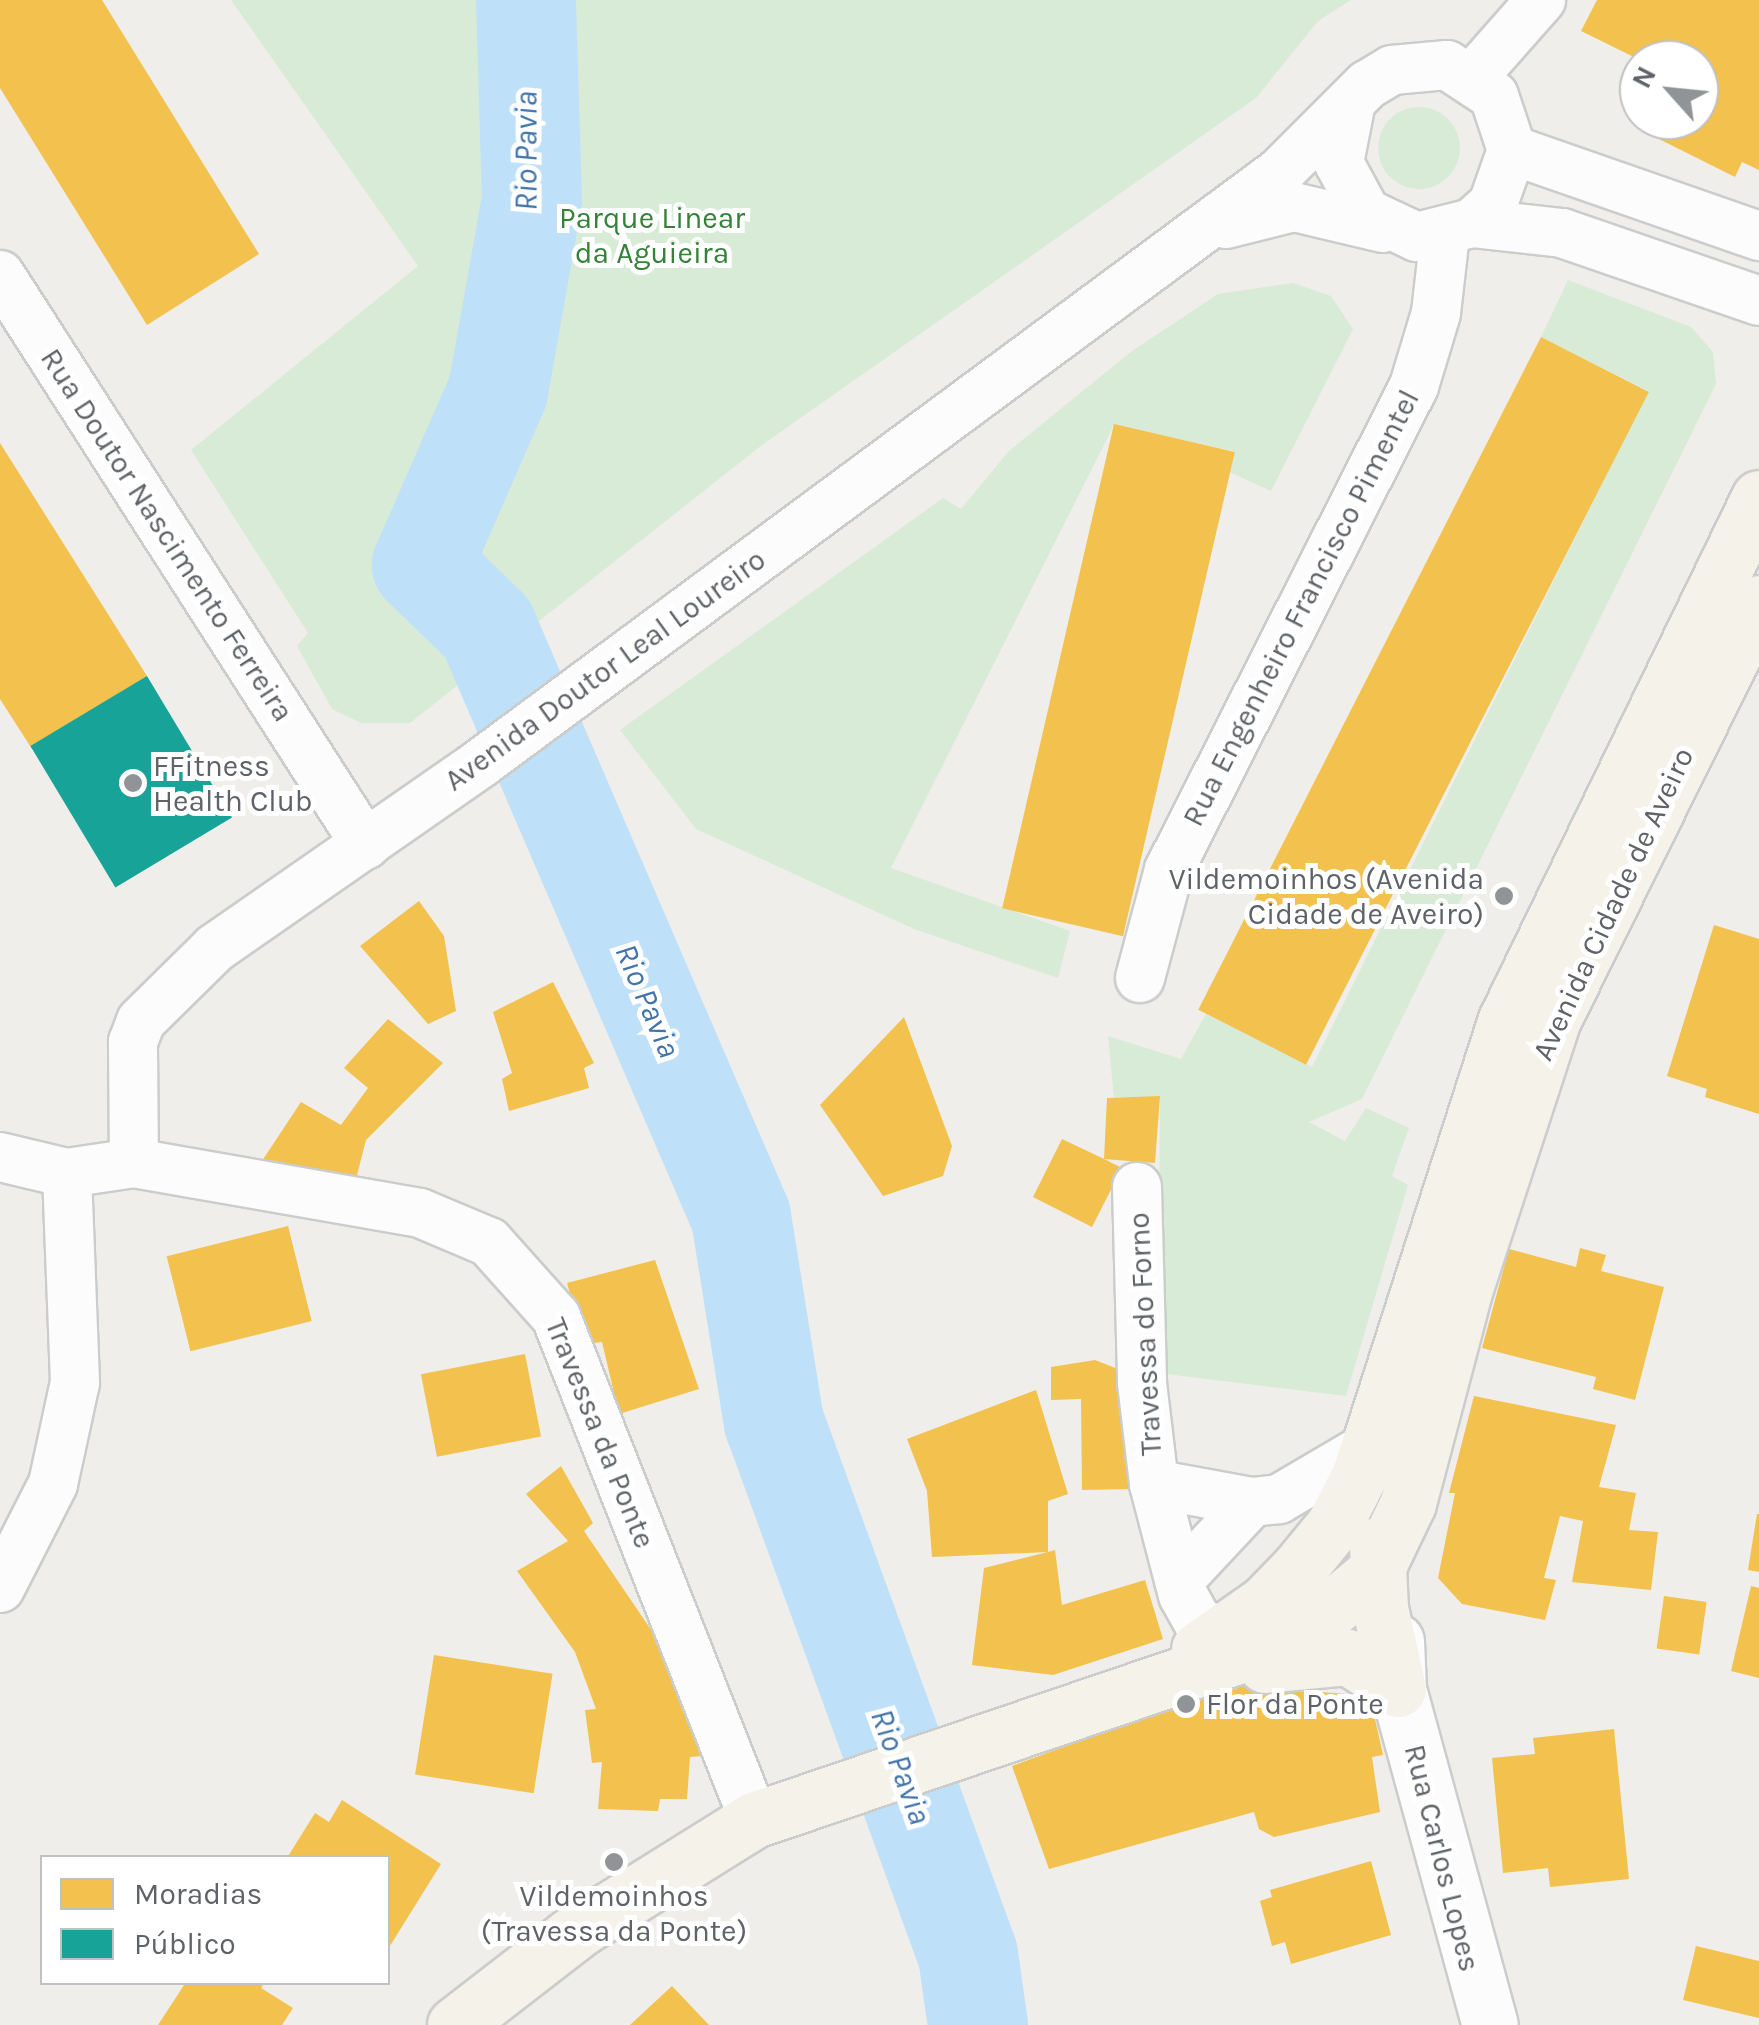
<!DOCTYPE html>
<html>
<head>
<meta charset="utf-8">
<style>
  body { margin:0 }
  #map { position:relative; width:1759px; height:2025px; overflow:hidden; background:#efeeea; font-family:Karla,sans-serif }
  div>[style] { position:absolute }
  .green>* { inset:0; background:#d8ebd6 }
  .round { border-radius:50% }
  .homes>* { inset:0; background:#f2c14e; transform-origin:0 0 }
  .public>* { inset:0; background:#17a398; transform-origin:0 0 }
  .river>* { height:100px; margin:-50px; padding:0 50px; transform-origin:50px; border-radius:50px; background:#bfe0f9 }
  .roads { filter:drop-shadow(2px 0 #cbcccc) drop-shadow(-2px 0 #cbcccc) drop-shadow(0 2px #cbcccc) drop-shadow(0 -2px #cbcccc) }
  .minor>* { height:48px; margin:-24px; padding:0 24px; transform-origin:24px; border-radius:24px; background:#fdfcfc }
  .tertiary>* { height:55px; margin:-27.5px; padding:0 27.5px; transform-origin:27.5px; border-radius:27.5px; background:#fdfcfc }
  .primary>* { height:55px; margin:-27.5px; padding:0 27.5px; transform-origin:27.5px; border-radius:27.5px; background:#f4f2e9 }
  .dots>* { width:28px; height:28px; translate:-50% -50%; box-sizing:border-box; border:5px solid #fff; border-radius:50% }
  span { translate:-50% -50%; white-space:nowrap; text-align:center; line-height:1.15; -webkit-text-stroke:10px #fff; paint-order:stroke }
  .park-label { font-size:30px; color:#348238 }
  .street-label { font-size:30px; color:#5f6368 }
  .poi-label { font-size:30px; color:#5f6368 }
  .left { translate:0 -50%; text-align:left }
  .right { translate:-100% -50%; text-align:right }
  .water-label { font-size:32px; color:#4174aa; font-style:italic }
  .legend { position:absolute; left:40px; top:1855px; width:350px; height:130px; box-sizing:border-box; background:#fff; border:2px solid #bfc1c3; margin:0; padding:12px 18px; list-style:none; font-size:30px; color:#5f6368 }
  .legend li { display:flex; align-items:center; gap:20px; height:50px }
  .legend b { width:50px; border:2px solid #bfc1c3 }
  .north { position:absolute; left:1619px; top:40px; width:100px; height:100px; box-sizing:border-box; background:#fff; border:2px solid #bfc1c3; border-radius:50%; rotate:297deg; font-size:28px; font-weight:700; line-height:40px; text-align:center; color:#5f6368 }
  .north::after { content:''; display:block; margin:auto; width:35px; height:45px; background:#919496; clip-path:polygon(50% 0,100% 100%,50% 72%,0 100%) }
</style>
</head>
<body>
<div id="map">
  <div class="green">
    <div style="clip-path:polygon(231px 0,1351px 0,1318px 21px,1256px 98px,762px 445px,410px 723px,361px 723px,332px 709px,297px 646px,308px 633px,191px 450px,418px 266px)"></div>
    <div class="round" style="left:1378px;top:107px;width:82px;height:82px"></div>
    <div style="clip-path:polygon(1568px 280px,1691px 327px,1713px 352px,1716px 384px,1362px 1099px,1309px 1122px,1345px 1141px,1366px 1108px,1409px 1128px,1392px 1176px,1408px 1185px,1346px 1396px,1158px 1373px,1160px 1097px,1114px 1097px,1108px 1036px,1181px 1059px,1206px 1014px,1312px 1067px,1648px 391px,1541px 337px)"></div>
    <div style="clip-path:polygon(1293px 283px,1331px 296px,1353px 329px,1271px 491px,1225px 470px,1234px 451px,1114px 425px,891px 868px,1070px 931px,1058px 978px,914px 929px,696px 829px,620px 730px,943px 498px,961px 509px,1009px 451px,1132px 351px,1218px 294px)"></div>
  </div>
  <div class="homes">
    <div style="clip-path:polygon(0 0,102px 0,259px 254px,147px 325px,0 88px)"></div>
    <div style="clip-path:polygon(1597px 0,1759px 0,1759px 170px,1742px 162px,1735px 177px,1659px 139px,1669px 120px,1699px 120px,1699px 60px,1640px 60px,1581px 31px)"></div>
    <div style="left:1541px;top:337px;width:121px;height:755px;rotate:27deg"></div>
    <div style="left:1114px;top:424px;width:124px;height:497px;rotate:13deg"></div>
    <div style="clip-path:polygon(0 443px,147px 676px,32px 749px,0 699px)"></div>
    <div style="clip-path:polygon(419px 901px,444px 936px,456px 1011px,428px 1024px,360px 946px)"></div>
    <div style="clip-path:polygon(1714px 925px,1759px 939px,1759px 1114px,1705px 1097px,1707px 1089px,1667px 1076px)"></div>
    <div style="clip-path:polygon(553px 982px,594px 1063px,584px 1068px,589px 1088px,509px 1111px,502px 1079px,512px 1073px,493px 1012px)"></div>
    <div style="clip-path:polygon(904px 1017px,952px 1146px,943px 1176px,883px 1196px,820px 1105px)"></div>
    <div style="clip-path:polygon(388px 1019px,443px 1063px,366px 1140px,355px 1183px,256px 1170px,301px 1102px,341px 1125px,368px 1088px,344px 1068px)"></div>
    <div style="clip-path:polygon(1160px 1096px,1155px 1163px,1104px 1159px,1122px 1168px,1092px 1227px,1033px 1197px,1062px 1139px,1104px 1159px,1107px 1098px)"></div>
    <div style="left:288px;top:1226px;width:98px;height:125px;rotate:76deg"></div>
    <div style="clip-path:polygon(1580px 1248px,1606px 1255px,1601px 1271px,1664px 1287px,1635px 1400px,1593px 1389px,1596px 1377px,1482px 1348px,1509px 1249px,1576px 1267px)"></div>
    <div style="clip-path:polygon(655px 1260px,699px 1389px,619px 1414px,602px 1342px,584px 1344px,567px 1283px)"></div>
    <div style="left:525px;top:1354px;width:84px;height:106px;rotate:79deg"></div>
    <div style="clip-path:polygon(1095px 1360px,1128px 1373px,1133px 1489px,1082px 1490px,1081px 1399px,1051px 1400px,1051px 1367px)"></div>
    <div style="clip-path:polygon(1036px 1390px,1068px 1494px,1048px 1501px,1048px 1552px,1055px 1550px,1062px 1605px,1145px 1580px,1163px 1639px,1053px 1675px,972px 1665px,984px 1568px,1048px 1552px,932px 1557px,927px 1491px,907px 1439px)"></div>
    <div style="clip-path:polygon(1474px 1396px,1616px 1425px,1599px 1487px,1636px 1493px,1629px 1530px,1658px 1532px,1651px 1590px,1572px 1582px,1583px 1521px,1560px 1516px,1544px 1578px,1556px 1580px,1545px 1620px,1462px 1604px,1438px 1578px,1455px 1493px,1449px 1493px)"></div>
    <div style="clip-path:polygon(561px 1466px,593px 1523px,584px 1531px,698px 1699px,702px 1756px,690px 1757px,687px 1799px,660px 1799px,658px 1811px,598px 1809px,602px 1762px,592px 1763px,585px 1710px,596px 1709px,575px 1652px,517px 1571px,568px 1541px,526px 1494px)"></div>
    <div style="clip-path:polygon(1757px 1514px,1759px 1514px,1759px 1572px,1748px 1570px)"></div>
    <div style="clip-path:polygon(1751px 1586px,1759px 1588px,1759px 1678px,1731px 1671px)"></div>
    <div style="left:1664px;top:1596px;width:43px;height:53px;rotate:8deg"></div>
    <div style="left:434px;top:1655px;width:120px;height:121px;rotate:9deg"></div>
    <div style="clip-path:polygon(1231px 1685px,1370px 1696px,1383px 1755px,1372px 1757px,1380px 1812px,1274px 1837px,1259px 1829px,1254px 1812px,1049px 1869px,1012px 1766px)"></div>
    <div style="clip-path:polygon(1614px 1729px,1629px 1879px,1550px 1887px,1548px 1868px,1503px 1873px,1492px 1758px,1535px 1754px,1533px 1738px)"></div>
    <div style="clip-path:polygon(342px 1800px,441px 1864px,388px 1949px,388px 1858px,287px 1858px,315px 1813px,329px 1822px)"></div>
    <div style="clip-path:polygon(1371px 1861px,1391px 1935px,1291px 1964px,1285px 1942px,1272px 1946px,1260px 1901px,1272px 1897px,1270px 1890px)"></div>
    <div style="clip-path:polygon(1696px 1946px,1759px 1961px,1759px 2018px,1683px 2000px)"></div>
    <div style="clip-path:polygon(186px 1982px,265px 1982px,261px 1988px,293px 2008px,282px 2025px,158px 2025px)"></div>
    <div style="clip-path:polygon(672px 1986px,709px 2025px,630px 2025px)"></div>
  </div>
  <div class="public">
    <div style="left:147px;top:676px;width:165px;height:136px;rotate:59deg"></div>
  </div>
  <div class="river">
    <div style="left:526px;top:0;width:200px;rotate:88.3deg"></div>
    <div style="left:532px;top:200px;width:194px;rotate:100.1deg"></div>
    <div style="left:498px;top:391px;width:190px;rotate:113.6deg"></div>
    <div style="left:422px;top:565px;width:91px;rotate:44.1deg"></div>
    <div style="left:487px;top:628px;width:641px;rotate:66.67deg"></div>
    <div style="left:741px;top:1217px;width:208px;rotate:80.9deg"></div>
    <div style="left:774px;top:1422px;width:567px;rotate:70deg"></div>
    <div style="left:968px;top:1955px;width:71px;rotate:81.9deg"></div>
  </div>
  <div class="roads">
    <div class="minor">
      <div style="left:1473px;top:77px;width:103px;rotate:-48.6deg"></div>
      <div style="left:1512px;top:150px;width:262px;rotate:19.2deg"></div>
      <div style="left:1472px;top:223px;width:91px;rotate:6.3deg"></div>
      <div style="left:1562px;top:233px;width:208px;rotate:19deg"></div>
      <div style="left:1226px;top:224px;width:70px;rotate:-14deg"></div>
      <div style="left:1294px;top:207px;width:91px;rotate:13.3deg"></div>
      <div style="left:0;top:275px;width:677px;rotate:57.3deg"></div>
      <div style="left:1140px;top:978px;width:112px;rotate:-75deg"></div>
      <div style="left:1169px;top:870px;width:542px;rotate:-63.15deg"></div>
      <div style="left:1414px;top:386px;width:76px;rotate:-73.2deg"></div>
      <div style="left:1436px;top:313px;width:80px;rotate:-83.5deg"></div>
      <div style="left:0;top:1157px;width:69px;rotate:13.4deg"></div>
      <div style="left:67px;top:1173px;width:68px;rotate:-8.5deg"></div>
      <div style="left:134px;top:1163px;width:290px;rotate:9.9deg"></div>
      <div style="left:420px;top:1213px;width:75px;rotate:22.8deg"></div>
      <div style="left:489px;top:1242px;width:101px;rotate:48.2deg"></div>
      <div style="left:556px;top:1317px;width:541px;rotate:68.51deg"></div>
      <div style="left:134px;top:1163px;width:121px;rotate:-90.5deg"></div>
      <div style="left:133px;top:1042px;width:22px;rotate:-69deg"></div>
      <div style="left:141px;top:1021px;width:104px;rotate:-44.6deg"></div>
      <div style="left:215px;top:948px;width:324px;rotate:-34.8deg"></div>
      <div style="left:481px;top:763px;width:994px;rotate:-36.49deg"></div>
      <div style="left:1280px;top:172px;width:123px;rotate:-45deg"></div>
      <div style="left:1367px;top:85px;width:29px;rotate:-31deg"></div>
      <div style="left:1392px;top:70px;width:55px;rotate:-5.2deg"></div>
      <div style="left:1447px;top:65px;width:56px;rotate:33.4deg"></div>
      <div style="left:1494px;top:96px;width:57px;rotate:71.6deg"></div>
      <div style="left:1512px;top:150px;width:57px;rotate:109.4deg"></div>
      <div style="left:1493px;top:204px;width:28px;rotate:138deg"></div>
      <div style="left:1472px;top:223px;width:57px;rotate:165.7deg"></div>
      <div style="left:1417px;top:237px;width:56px;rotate:-154.8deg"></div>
      <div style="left:1366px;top:213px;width:57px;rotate:-118.4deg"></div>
      <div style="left:1339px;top:163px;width:57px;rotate:-78.9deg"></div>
      <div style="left:1137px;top:1187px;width:196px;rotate:88.5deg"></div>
      <div style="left:1142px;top:1383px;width:102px;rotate:83.2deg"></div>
      <div style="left:1154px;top:1484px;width:115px;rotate:75.4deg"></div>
      <div style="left:1183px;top:1595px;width:33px;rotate:61deg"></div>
      <div style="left:1199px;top:1624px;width:29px;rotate:14deg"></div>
      <div style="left:1154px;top:1484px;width:100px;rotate:10.4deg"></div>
      <div style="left:1252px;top:1502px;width:27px;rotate:-6deg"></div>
      <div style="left:1279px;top:1499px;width:107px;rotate:-30.4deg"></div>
      <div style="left:1179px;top:1580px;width:107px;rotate:-46.9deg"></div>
      <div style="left:0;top:1588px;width:117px;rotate:-63deg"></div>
      <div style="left:53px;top:1484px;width:104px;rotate:-77.8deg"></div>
      <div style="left:75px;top:1382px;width:209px;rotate:-92.2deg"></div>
    </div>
    <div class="tertiary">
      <div style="left:1396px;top:1641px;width:48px;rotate:87.6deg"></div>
      <div style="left:1398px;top:1689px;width:348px;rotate:74.7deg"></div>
    </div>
    <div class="primary">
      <div style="left:1377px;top:1545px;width:63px;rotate:87.3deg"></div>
      <div style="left:1380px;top:1608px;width:83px;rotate:77.5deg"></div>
      <div style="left:1199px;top:1649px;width:82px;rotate:-35deg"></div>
      <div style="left:1266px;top:1602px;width:46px;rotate:-45.9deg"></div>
      <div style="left:1298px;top:1569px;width:57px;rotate:-50.7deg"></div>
      <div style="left:1334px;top:1525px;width:57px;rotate:-63deg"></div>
      <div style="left:1360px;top:1474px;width:477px;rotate:-72.2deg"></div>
      <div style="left:1506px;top:1020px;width:580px;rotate:-64.14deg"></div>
      <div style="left:1265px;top:1665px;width:83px;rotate:-5.5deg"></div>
      <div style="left:1348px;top:1657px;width:59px;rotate:32.6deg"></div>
      <div style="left:455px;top:2025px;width:160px;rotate:-37.7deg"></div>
      <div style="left:582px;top:1927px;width:203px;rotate:-31.9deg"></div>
      <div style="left:754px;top:1820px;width:523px;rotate:-18.75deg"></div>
      <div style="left:1249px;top:1652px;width:66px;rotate:-22.3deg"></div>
      <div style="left:1310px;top:1627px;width:85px;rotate:-40.2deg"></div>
      <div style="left:1375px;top:1572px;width:76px;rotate:-64.4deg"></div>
      <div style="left:1408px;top:1503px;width:219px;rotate:-75.2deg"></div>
      <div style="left:1464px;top:1291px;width:286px;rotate:-71.9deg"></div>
      <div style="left:1553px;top:1019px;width:464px;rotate:-63.7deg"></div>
    </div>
  </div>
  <div class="dots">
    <div style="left:133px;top:783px;background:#919496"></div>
    <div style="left:1504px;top:896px;background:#919496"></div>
    <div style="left:1186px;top:1704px;background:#919496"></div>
    <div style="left:614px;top:1862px;background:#919496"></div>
  </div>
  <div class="park-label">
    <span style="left:652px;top:235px">Parque Linear<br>da Aguieira</span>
  </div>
  <div class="street-label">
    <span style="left:167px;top:535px;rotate:57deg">Rua Doutor Nascimento Ferreira</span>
    <span style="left:1301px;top:608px;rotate:-63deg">Rua Engenheiro Francisco Pimentel</span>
    <span style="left:605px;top:670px;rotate:-36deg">Avenida Doutor Leal Loureiro</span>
    <span style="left:1613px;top:904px;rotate:-65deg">Avenida Cidade de Aveiro</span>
    <span style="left:1145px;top:1334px;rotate:-93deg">Travessa do Forno</span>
    <span style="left:600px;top:1433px;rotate:68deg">Travessa da Ponte</span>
    <span style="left:1442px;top:1858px;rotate:76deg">Rua Carlos Lopes</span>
  </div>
  <div class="poi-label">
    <span class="left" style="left:153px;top:783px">FFitness<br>Health Club</span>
    <span class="right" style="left:1484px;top:896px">Vildemoinhos (Avenida<br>Cidade de Aveiro)</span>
    <span class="left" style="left:1206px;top:1704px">Flor da Ponte</span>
    <span style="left:614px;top:1913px">Vildemoinhos<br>(Travessa da Ponte)</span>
  </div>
  <div class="water-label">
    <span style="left:527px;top:151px;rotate:-90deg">Rio Pavia</span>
    <span style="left:647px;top:1001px;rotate:67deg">Rio Pavia</span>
    <span style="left:900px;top:1767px;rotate:70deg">Rio Pavia</span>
  </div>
  <ul class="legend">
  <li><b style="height:28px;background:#f2c14e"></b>Moradias</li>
  <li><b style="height:28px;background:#17a398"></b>Público</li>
  </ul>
  <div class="north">N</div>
</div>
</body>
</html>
